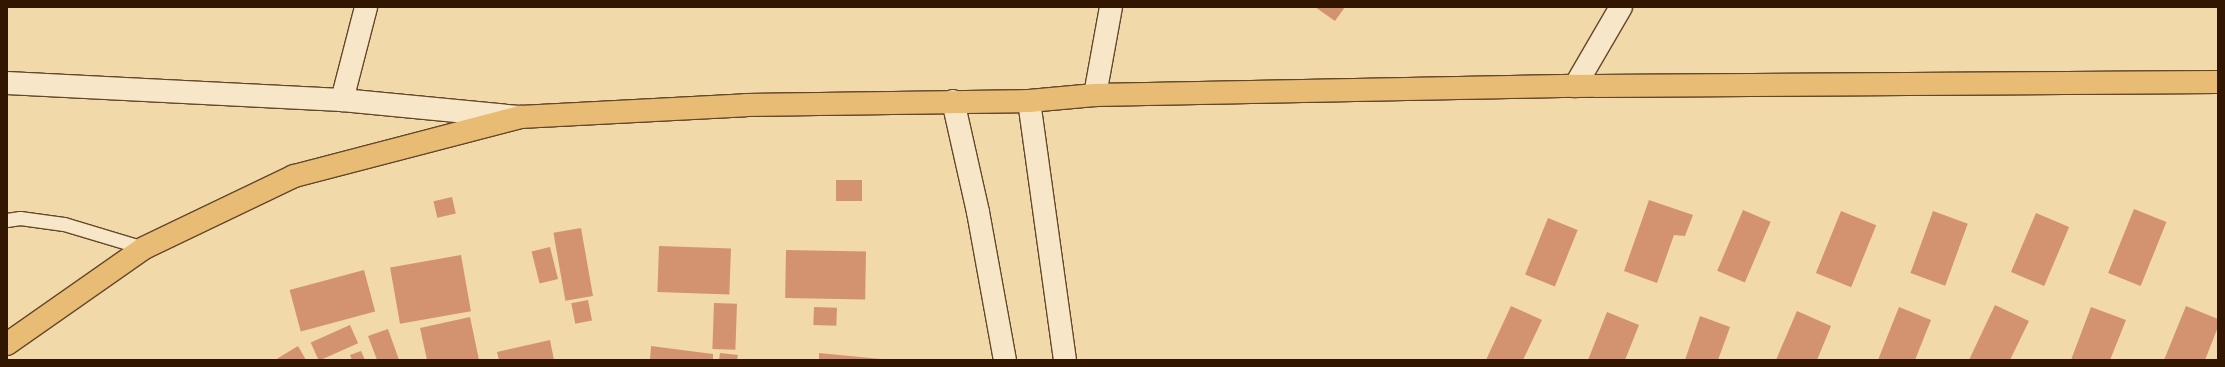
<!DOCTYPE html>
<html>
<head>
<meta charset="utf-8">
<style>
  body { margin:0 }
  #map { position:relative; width:2225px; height:367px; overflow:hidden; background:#f2d9aa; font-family:Cardo,serif }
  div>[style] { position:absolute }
  .building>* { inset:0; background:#d39370; transform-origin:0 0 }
  .roads { filter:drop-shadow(1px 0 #63472a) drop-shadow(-1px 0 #63472a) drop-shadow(0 1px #63472a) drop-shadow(0 -1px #63472a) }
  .service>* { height:13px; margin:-6.5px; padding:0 6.5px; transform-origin:6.5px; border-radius:6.5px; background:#f7e6c8 }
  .minor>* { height:22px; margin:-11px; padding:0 11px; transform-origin:11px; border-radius:11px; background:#f7e6c8 }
  .tertiary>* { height:22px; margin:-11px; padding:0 11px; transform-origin:11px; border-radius:11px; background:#f7e6c8 }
  .trunk>* { height:22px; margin:-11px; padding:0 11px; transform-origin:11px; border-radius:11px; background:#e9bc75 }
  span { translate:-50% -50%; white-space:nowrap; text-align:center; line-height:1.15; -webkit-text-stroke:3.5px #f7e6c8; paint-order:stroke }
  .frame { position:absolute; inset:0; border:8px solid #331600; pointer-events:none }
</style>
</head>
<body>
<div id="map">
  <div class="building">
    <div style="clip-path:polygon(1315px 7px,1345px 7px,1335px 21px)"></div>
    <div style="left:836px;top:180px;width:26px;height:21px"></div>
    <div style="left:452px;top:197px;width:17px;height:19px;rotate:77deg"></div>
    <div style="clip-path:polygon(1649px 200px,1693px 215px,1685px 236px,1674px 235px,1657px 283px,1624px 271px)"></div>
    <div style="left:2134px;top:209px;width:35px;height:69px;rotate:22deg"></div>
    <div style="left:1743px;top:210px;width:30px;height:66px;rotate:23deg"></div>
    <div style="left:1841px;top:211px;width:38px;height:67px;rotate:22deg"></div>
    <div style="left:1933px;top:211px;width:37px;height:66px;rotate:20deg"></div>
    <div style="left:2036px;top:213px;width:36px;height:64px;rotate:23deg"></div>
    <div style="left:1548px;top:218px;width:32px;height:61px;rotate:22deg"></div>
    <div style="left:581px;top:228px;width:69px;height:28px;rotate:80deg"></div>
    <div style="left:659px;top:246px;width:72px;height:46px;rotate:2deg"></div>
    <div style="left:550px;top:247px;width:33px;height:19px;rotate:76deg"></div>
    <div style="left:786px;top:250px;width:80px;height:48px;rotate:1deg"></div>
    <div style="left:461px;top:255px;width:57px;height:72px;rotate:80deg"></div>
    <div style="left:364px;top:270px;width:43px;height:77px;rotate:75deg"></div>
    <div style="left:588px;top:300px;width:21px;height:17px;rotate:79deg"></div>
    <div style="left:714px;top:303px;width:23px;height:46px;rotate:2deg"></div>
    <div style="clip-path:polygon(1995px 305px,2029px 321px,2010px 360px,1969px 360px)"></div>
    <div style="clip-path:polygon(1511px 306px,1542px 320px,1523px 360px,1486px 360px)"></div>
    <div style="clip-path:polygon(2186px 306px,2218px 319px,2218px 327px,2205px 360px,2164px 360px)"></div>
    <div style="left:814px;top:307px;width:23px;height:18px;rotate:2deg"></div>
    <div style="clip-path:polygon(1899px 307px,1931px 320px,1915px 360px,1878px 360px)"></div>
    <div style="clip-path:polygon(2091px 307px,2126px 320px,2110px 360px,2071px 360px)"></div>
    <div style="clip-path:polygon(1797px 311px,1831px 326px,1817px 360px,1776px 360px)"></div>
    <div style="clip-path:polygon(1607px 312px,1639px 325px,1625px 360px,1588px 360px)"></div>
    <div style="clip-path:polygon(1700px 316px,1730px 327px,1718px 360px,1685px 360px)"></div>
    <div style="clip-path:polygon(470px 317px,479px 360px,427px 360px,420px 328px)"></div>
    <div style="left:350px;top:325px;width:20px;height:43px;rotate:66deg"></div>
    <div style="clip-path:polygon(388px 329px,399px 360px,377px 360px,368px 336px)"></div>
    <div style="clip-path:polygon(550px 340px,554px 360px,499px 360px,497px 352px)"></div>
    <div style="clip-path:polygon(298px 346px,306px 360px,275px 360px)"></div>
    <div style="clip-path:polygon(651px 346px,713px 354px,713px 360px,650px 360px)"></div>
    <div style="clip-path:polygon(361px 351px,365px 360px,352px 360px,350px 355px)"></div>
    <div style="clip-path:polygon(720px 353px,738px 355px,737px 360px,719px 360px)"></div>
    <div style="clip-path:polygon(819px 353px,881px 359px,881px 360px,819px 360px)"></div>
  </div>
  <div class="roads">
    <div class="service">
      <div style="left:7px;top:220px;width:13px;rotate:-9deg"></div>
      <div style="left:20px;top:218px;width:44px;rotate:7.8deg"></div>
      <div style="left:64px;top:224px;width:84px;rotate:16.7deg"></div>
    </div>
    <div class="minor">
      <div style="left:1575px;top:86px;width:91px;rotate:-59.8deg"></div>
      <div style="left:1095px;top:95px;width:89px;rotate:-79.7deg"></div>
      <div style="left:342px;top:100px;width:96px;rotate:-75.5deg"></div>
    </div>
    <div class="tertiary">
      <div style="left:7px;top:83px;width:335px;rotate:2.9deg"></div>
      <div style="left:342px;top:100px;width:178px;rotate:5.5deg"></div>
      <div style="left:953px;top:101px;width:114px;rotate:77.3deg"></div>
      <div style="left:978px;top:212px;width:150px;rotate:79.7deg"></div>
      <div style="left:1029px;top:101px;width:261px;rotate:82.1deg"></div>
    </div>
    <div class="trunk">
      <div style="left:7px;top:344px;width:167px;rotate:-35deg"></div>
      <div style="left:144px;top:248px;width:166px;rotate:-25.6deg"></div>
      <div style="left:294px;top:176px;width:234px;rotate:-14.6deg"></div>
      <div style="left:520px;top:117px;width:226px;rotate:-3deg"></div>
      <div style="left:746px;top:105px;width:283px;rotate:-0.8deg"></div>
      <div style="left:1029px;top:101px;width:66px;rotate:-5.2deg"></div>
      <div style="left:1095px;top:95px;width:480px;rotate:-1.1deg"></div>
      <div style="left:1575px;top:86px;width:643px;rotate:-0.36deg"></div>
    </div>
  </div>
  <div class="frame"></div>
</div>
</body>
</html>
